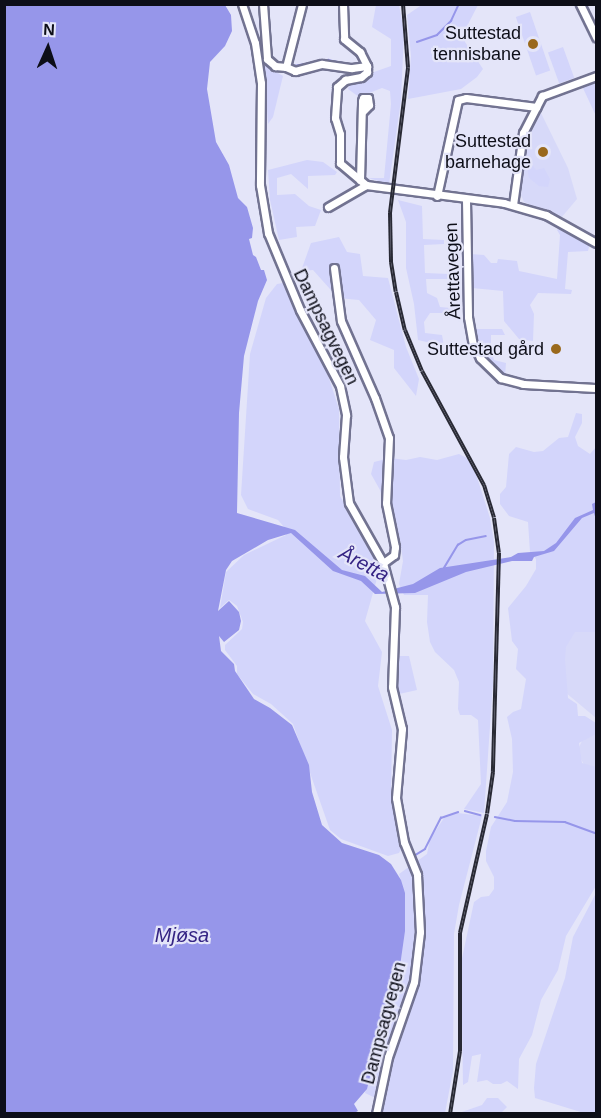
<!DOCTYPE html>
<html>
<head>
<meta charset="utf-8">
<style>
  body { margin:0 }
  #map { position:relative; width:601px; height:1118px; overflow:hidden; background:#e4e5f9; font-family:Arial,sans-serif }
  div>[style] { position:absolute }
  .built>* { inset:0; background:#d7d9f9 }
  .green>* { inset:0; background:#d3d5fb; transform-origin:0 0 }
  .water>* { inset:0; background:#9696ea }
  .stream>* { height:1.5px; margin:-0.75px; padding:0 0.75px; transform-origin:0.75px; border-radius:0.75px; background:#9696ea }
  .roads { filter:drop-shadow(2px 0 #727391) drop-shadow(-2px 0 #727391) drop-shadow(0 2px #727391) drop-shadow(0 -2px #727391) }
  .minor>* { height:7px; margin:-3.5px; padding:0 3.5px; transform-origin:3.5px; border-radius:3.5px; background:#fff }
  .rail>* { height:4px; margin-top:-2px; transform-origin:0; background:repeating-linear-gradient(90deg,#e4e5f9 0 4.5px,#292a35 0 9px); box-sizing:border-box; border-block:2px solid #292a35 }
  .dots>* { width:16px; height:16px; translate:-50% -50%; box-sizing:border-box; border:3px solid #e4e5f9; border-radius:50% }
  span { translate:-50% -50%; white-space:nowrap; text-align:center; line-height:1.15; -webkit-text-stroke:4.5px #e4e5f9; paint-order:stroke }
  .poi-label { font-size:18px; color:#0d0e18 }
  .right { translate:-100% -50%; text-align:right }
  .street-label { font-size:18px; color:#0d0e18 }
  .water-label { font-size:20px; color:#352484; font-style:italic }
  .frame { position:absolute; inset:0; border:6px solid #0d0e18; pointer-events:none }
  .north { position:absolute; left:18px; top:18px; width:60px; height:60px; -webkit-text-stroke:4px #e4e5f9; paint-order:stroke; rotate:3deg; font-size:16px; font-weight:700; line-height:24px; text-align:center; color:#0d0e18 }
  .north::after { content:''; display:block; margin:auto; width:21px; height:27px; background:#0d0e18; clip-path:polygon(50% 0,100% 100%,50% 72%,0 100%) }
</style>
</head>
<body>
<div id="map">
  <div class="built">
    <div style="clip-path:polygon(541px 113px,568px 168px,577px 199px,561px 218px,524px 202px,521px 195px,527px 137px,533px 122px)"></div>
    <div style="clip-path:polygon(578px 627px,596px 631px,596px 718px,565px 692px,563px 643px)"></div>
    <div style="clip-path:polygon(596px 730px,596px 772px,585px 767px,577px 751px,586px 733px)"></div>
  </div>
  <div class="green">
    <div style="clip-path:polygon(423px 4px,478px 5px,465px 30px,465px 42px,483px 69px,477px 77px,461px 89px,408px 99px,411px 56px,407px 15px)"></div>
    <div style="clip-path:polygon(376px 5px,399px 5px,404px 31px,401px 100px,389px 184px,368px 178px,384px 178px,391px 104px,390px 91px,382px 88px,359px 97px,348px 89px,350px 82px,367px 80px,374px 72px,391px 66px,391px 39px,372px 27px)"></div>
    <div style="left:530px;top:12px;width:62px;height:15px;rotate:71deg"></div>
    <div style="left:563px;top:47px;width:33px;height:16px;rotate:70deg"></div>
    <div style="clip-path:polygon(264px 65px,283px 76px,273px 117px,268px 124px)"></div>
    <div style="clip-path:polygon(596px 80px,596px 116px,582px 86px)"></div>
    <div style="clip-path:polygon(307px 160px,323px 162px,337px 172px,335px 175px,308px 176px,308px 189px,291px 174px,277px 178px,277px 195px,295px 194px,309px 206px,321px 210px,315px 226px,296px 227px,297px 237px,279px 240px,270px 200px,268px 170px)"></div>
    <div style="clip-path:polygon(532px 164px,536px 170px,544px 168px,550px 179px,548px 187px,539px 186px,529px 178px,527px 167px)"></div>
    <div style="clip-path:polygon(398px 200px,422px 206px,423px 239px,444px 240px,444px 244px,424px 245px,425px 273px,449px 274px,449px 279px,426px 279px,427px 293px,437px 298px,440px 307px,451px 308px,452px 313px,430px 313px,424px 322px,425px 333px,442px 335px,444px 346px,418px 340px,414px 304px,406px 268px,406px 222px)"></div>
    <div style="clip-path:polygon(561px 226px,590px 243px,588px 251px,568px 252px,565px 289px,572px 290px,571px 294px,538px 293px,530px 305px,534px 314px,533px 341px,519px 339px,504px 321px,503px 291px,472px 288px,470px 254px,484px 255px,491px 263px,497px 263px,498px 259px,517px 261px,519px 271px,557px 279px,560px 235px,557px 230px)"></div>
    <div style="clip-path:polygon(339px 237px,347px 252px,360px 254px,363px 276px,388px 278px,406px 347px,419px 379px,416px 396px,394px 368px,394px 350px,370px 340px,376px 320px,359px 300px,338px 298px,313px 270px,301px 271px,311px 243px)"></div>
    <div style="clip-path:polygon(283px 283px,324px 363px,339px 409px,340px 496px,380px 568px,365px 621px,382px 652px,378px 686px,392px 730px,391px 799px,401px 849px,399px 853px,388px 856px,341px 839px,330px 830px,293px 724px,271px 704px,253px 694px,237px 674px,237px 666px,225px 650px,225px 645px,242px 629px,243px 622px,237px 606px,229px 600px,220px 608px,226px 572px,244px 555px,286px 535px,285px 528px,278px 520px,248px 509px,241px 495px,250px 354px,266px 298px,277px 284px)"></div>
    <div style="clip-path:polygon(473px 329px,502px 329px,505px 335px,491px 335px,491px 348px,494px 360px,506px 363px,505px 376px,491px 366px,479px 349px)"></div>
    <div style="clip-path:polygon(576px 413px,582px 414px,582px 423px,575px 437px,578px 446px,590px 454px,596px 447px,596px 632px,575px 632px,566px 647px,565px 660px,568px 698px,577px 704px,578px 716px,585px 716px,596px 723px,596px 734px,579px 743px,582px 763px,596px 767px,596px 886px,566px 936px,558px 970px,541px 1000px,532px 1035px,519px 1059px,518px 1089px,507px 1081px,501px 1084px,493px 1084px,487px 1080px,477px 1082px,481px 1054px,472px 1056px,468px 1082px,463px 1085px,461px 963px,474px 902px,481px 897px,489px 896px,494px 889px,494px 877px,486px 861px,486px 851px,491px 827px,507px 802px,513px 772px,512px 739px,507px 717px,513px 712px,521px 709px,526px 679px,516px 669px,518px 649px,512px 641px,508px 608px,526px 586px,536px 569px,536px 559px,530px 552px,528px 522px,509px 516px,500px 504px,500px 494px,506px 487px,509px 454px,516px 447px,534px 452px,543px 451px,559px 438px,568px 437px)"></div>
    <div style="clip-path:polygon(459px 454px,467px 458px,476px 474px,490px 518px,494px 542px,493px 683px,484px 813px,464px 809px,481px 784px,478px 720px,471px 715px,460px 715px,458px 709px,459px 682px,454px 670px,435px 652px,430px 642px,427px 622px,428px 595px,404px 595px,399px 584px,403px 561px,400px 540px,390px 522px,380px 490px,371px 474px,374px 462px,390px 458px,406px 460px,420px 457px,437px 460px)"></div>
    <div style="clip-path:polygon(396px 656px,409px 656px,417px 690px,399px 694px,395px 677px)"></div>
    <div style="clip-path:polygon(458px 813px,482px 816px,459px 905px,454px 934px,453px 1071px,445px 1113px,381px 1113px,384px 1102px,365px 1093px,381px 1031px,398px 980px,401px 880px,399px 874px,427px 854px,430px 839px,444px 818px)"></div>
    <div style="clip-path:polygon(596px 893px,596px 1113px,584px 1113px,535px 1098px,534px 1088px,536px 1064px,565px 978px,573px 937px)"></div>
    <div style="clip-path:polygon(487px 1098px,498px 1098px,507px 1107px,501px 1113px,459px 1113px,482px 1105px)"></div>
  </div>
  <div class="water">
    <div style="clip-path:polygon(5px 5px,225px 5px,231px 15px,232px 31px,225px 46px,210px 62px,207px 89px,216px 142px,229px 165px,238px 198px,247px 207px,253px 228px,252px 238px,249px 239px,253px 255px,256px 257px,261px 270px,264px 270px,267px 280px,258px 301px,244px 356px,239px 413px,237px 513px,295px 530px,342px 570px,365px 576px,382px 592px,413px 584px,440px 568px,511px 557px,518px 553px,544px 551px,556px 543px,575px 518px,593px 510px,592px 504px,596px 502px,596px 520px,594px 513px,582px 518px,554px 551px,534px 557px,532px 561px,512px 561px,466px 572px,415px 593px,375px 594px,361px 581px,333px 571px,291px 533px,268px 540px,232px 561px,226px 570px,218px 611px,229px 601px,239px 612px,241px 621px,239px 630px,224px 642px,219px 636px,221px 651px,234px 664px,235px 671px,254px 699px,270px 708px,292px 725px,309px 765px,312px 792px,322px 825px,342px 843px,379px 855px,391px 864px,401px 880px,405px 893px,405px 931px,398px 980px,381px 1031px,367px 1089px,354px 1104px,358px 1111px,352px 1114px,5px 1114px)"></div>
  </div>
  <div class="stream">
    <div style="left:417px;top:42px;width:21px;rotate:-19deg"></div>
    <div style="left:437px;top:35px;width:20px;rotate:-45deg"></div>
    <div style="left:451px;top:21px;width:19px;rotate:-65deg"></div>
    <div style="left:294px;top:66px;width:35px;rotate:-10deg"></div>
    <div style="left:328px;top:60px;width:16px;rotate:11deg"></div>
    <div style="left:444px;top:568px;width:27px;rotate:-59deg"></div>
    <div style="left:458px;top:545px;width:9px;rotate:-32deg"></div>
    <div style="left:466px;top:540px;width:20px;rotate:-11deg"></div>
    <div style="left:465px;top:811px;width:16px;rotate:15deg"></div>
    <div style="left:495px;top:817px;width:20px;rotate:11deg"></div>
    <div style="left:515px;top:821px;width:50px;rotate:1.1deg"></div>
    <div style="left:565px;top:822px;width:33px;rotate:20deg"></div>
    <div style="left:414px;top:856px;width:13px;rotate:-32deg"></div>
    <div style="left:425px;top:849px;width:35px;rotate:-63deg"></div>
    <div style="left:441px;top:818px;width:18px;rotate:-19deg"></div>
  </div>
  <div class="roads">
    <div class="minor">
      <div style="left:242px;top:4px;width:41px;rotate:71.6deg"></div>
      <div style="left:255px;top:43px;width:40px;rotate:81.5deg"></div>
      <div style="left:261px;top:83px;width:102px;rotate:90.6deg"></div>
      <div style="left:260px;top:185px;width:49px;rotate:80.5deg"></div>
      <div style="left:268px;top:233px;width:83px;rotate:67.4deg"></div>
      <div style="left:300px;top:310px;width:86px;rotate:62.2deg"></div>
      <div style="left:340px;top:386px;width:30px;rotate:78deg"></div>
      <div style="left:346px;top:415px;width:42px;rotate:94.1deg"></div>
      <div style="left:343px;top:457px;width:46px;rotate:82.6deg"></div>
      <div style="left:349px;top:503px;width:69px;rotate:60.5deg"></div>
      <div style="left:383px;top:563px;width:46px;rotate:74.7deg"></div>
      <div style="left:395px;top:607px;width:80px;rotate:92.1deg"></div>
      <div style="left:392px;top:687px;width:43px;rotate:76.6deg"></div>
      <div style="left:402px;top:729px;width:69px;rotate:95deg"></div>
      <div style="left:396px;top:798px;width:45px;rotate:79.7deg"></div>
      <div style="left:404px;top:842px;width:35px;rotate:68deg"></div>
      <div style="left:417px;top:875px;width:57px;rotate:87deg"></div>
      <div style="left:420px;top:932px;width:50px;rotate:96.8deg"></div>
      <div style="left:414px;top:982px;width:79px;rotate:109.1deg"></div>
      <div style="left:388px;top:1057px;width:58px;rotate:101.9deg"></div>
      <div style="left:263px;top:4px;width:55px;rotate:85.8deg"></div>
      <div style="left:267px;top:59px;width:11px;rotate:41deg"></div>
      <div style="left:275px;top:66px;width:11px;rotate:5deg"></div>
      <div style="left:286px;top:67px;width:65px;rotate:-75.7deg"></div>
      <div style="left:343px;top:4px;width:35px;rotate:88deg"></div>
      <div style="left:344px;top:39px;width:21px;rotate:39deg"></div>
      <div style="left:360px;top:52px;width:16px;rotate:63deg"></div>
      <div style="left:580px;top:4px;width:37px;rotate:64deg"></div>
      <div style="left:286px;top:67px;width:10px;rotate:24deg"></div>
      <div style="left:295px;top:71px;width:28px;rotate:-15deg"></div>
      <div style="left:322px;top:64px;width:30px;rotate:8deg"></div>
      <div style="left:352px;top:68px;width:15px;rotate:-8deg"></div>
      <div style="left:360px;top:180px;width:79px;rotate:-88.5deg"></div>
      <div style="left:362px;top:101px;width:3px;rotate:-72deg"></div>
      <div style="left:363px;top:98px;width:5px"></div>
      <div style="left:368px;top:98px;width:7px;rotate:82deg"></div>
      <div style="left:369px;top:105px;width:8px;rotate:135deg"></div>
      <div style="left:366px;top:185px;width:34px;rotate:-140deg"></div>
      <div style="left:340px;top:163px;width:29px;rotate:-90deg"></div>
      <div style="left:340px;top:134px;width:17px;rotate:-107deg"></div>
      <div style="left:335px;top:118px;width:31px;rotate:-86deg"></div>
      <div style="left:337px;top:87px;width:11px;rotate:-41deg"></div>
      <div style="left:345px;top:80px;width:16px;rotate:-11deg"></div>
      <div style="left:361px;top:77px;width:8px;rotate:-40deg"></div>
      <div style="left:367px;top:72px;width:6px;rotate:-90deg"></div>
      <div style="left:437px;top:196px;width:98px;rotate:-77.7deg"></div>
      <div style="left:458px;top:100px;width:8px;rotate:-14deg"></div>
      <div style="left:466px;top:98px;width:71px;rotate:7.3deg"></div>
      <div style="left:466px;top:200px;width:117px;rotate:89deg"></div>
      <div style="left:468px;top:317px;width:27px;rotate:80deg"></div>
      <div style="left:473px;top:344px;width:16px;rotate:63deg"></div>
      <div style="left:480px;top:358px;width:29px;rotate:44deg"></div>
      <div style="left:501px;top:378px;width:23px;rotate:15deg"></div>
      <div style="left:523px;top:384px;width:73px;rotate:3.1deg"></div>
      <div style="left:513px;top:205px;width:73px;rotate:-82.1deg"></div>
      <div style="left:523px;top:133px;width:42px;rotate:-62.8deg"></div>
      <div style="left:542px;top:96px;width:58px;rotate:-20.3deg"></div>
      <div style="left:328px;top:207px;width:44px;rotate:-30.1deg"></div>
      <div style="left:366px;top:185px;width:139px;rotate:7.4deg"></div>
      <div style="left:504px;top:203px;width:44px;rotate:15.9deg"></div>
      <div style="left:546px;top:215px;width:57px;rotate:29.2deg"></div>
      <div style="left:334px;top:268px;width:53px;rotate:82.5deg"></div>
      <div style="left:341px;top:321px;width:84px;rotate:66.2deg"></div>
      <div style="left:375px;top:398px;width:42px;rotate:70.7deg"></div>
      <div style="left:389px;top:438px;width:65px;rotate:92.6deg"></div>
      <div style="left:386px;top:503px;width:45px;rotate:78.4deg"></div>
      <div style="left:395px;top:547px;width:8px;rotate:97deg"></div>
      <div style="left:394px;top:555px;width:14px;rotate:144deg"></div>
    </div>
  </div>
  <div class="rail">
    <div style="left:403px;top:4px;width:64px;rotate:85.5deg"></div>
    <div style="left:408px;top:68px;width:146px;rotate:97.1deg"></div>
    <div style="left:390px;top:213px;width:49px;rotate:88.8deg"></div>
    <div style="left:391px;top:262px;width:30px;rotate:81deg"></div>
    <div style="left:396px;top:292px;width:39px;rotate:77deg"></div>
    <div style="left:405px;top:330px;width:44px;rotate:67.5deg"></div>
    <div style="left:422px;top:371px;width:130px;rotate:61.5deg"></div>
    <div style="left:484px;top:485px;width:34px;rotate:73deg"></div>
    <div style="left:494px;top:518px;width:35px;rotate:82deg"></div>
    <div style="left:499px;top:553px;width:219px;rotate:91.6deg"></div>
    <div style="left:493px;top:772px;width:42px;rotate:98.1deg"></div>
    <div style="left:487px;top:814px;width:122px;rotate:102.8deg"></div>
    <div style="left:460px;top:933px;width:118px;rotate:90deg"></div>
    <div style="left:460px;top:1051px;width:64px;rotate:99deg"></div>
  </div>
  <div class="dots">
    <div style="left:533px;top:44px;background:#9a691c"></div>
    <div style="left:543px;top:152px;background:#9a691c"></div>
    <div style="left:556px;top:349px;background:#9a691c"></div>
  </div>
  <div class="poi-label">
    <span class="right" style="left:521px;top:44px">Suttestad<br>tennisbane</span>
    <span class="right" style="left:531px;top:152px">Suttestad<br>barnehage</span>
    <span class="right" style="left:544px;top:349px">Suttestad gård</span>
  </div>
  <div class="street-label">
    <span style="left:453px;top:271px;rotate:-92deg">Årettavegen</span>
    <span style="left:326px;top:327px;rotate:64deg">Dampsagvegen</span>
    <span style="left:384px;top:1023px;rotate:-75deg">Dampsagvegen</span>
  </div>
  <div class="water-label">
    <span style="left:364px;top:564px;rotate:28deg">Åretta</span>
    <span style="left:182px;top:935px">Mjøsa</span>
  </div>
  <div class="frame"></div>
  <div class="north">N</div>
</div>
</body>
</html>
